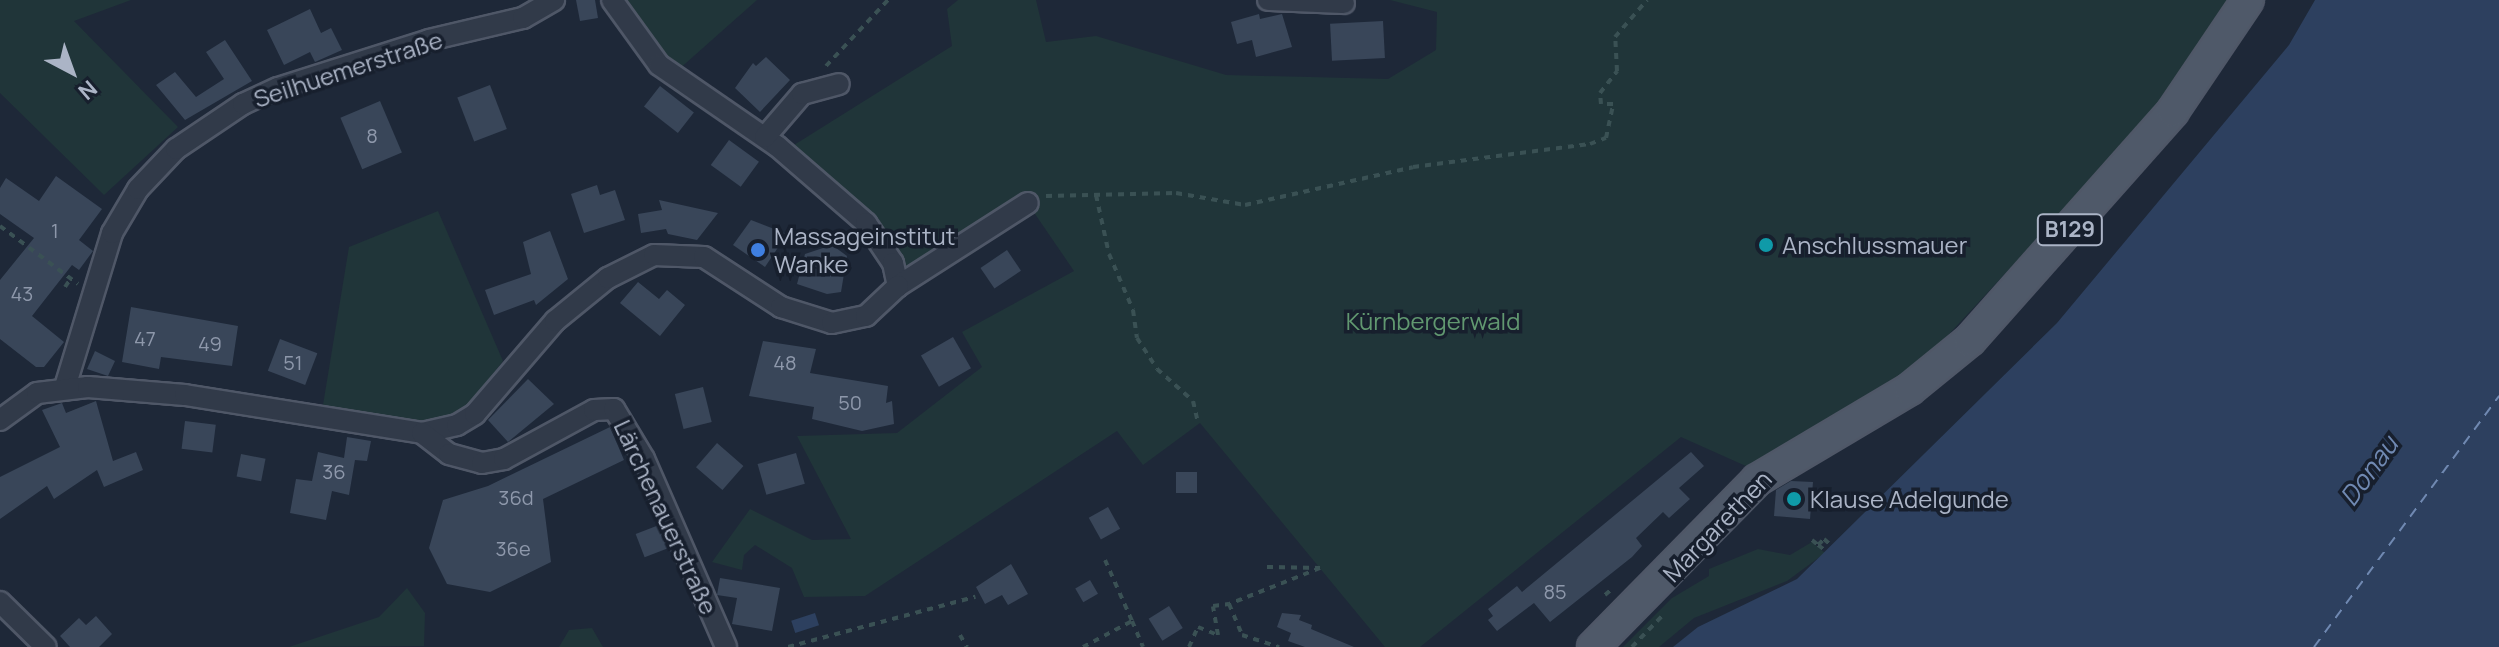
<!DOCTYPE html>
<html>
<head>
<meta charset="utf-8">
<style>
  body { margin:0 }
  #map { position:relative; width:2499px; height:647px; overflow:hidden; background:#1e2838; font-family:Manrope,sans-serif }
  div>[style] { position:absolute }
  .green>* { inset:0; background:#203539 }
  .water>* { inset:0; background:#2d405f; transform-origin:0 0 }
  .ferry>* { height:2px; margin-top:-1px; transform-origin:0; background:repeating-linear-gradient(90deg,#7089b2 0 10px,transparent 0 18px) }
  .building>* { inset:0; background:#394659; transform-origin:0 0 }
  .path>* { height:4px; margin-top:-2px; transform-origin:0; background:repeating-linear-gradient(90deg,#3a5154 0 6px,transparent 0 12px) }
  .roads { filter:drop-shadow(2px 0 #4f5767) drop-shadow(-2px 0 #4f5767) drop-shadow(0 2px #4f5767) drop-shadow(0 -2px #4f5767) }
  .minor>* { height:20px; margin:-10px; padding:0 10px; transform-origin:10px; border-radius:10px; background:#313a49 }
  .primary>* { height:30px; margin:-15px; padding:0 15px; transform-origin:15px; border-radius:15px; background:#4f5969 }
  .dots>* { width:22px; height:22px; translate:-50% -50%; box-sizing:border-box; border:4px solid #171f2d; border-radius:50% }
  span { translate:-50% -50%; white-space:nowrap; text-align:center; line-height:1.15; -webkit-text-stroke:7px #171f2d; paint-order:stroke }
  .number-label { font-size:20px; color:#8e98ab }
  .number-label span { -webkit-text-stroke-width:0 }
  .shield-label span { padding:2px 6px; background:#171f2d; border:2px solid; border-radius:6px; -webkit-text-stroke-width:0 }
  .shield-label { font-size:22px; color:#abb4c6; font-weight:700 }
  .street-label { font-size:24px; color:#abb4c6 }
  .poi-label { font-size:24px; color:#abb4c6 }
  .left { translate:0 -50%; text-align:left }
  .park-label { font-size:24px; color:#619870 }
  .water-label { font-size:26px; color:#7089b2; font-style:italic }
  .north { position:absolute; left:32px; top:32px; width:80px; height:80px; -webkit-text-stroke:6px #171f2d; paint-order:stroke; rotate:139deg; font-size:22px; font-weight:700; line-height:32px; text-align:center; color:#abb4c6 }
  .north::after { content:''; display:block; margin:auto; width:28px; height:36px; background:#abb4c6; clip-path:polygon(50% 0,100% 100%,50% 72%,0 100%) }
</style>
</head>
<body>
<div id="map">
  <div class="green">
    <div style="clip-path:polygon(0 0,131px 0,74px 21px,178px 127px,104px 195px,0 93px)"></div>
    <div style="clip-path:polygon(615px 0,757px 0,677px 71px)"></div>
    <div style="clip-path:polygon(958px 0,1036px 0,1046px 42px,1096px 36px,1226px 75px,1388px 79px,1436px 50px,1437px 12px,1390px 0,2231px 0,2168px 98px,1925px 360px,1748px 467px,1681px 437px,1420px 647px,1385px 647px,1200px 423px,1143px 465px,1117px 431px,865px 596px,804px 597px,792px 568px,755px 545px,744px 555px,742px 570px,712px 562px,750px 509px,812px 540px,851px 539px,797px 436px,897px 433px,982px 367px,962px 332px,1074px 271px,1022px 195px,909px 269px,876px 221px,794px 145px,952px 46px,947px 9px)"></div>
    <div style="clip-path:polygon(438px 211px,503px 361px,468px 406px,448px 419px,409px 425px,323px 405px,349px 247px)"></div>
    <div style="clip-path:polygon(1812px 542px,1825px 553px,1787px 581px,1694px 618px,1659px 647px,1623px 647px,1672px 598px,1709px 576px,1709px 569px,1758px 549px,1790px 555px)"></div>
    <div style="clip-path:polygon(407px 588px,425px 613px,424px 646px,289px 647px,379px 617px)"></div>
    <div style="clip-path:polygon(592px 628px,603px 647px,559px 647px,569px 630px)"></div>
  </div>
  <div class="water">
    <div style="clip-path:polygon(2315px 0,2499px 0,2499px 647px,1673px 647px,1698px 627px,1797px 579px,2057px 323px,2289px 45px)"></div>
    <div style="left:815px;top:613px;width:13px;height:25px;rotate:72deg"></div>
  </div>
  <div class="ferry">
    <div style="left:2314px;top:647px;width:312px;rotate:-53.6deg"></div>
  </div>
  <div class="building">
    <div style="clip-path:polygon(576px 0,595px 0,598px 18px,580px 21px)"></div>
    <div style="clip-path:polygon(310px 9px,321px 33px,331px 28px,342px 50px,315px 62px,310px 52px,284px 65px,267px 30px)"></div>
    <div style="clip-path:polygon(1259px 14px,1260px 19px,1282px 14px,1292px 47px,1256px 57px,1252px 40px,1237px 44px,1231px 22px)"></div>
    <div style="left:1383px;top:21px;width:37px;height:53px;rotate:87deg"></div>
    <div style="clip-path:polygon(225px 40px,252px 81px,185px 120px,156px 85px,175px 72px,196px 97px,224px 79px,206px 52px)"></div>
    <div style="clip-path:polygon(766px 57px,790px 80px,760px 112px,735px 88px,753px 63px,756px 66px)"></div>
    <div style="left:490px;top:85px;width:47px;height:35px;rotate:69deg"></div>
    <div style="left:660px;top:86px;width:43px;height:26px;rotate:38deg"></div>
    <div style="left:380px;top:101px;width:56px;height:43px;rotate:67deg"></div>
    <div style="left:729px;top:140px;width:37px;height:31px;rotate:36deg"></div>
    <div style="clip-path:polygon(56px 176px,102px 209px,79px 240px,93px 251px,79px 270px,72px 265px,32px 316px,64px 342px,44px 367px,36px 367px,0 339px,0 280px,34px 238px,0 214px,0 188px,6px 178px,39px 201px)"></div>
    <div style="clip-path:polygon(597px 185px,600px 195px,615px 190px,625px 220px,584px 233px,571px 194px)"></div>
    <div style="clip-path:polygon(659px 200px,718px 213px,697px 240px,668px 234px,666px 229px,641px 233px,638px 214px,662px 210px)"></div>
    <div style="clip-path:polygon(751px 220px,787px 234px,765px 267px,733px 245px)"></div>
    <div style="clip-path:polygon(550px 231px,568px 279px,536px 305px,534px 300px,494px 315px,485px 290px,531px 274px,523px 242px)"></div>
    <div style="clip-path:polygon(832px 245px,847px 256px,841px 292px,827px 294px,797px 284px,805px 254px)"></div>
    <div style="left:1007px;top:250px;width:25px;height:32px;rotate:56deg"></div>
    <div style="clip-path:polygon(638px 282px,659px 299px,667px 290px,685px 305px,660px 336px,620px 303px)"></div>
    <div style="clip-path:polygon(131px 307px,238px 326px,232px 366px,161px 357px,159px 369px,122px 362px)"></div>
    <div style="left:953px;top:337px;width:36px;height:37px;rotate:60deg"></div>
    <div style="left:280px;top:339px;width:40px;height:34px;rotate:21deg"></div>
    <div style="clip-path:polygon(763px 341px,816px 349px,810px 373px,888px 386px,886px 403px,892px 401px,894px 424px,862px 431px,812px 419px,814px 407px,749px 396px)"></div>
    <div style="clip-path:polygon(95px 351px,115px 361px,108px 376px,87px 369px)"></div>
    <div style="clip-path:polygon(528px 379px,554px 404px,508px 442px,488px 420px)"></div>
    <div style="left:703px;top:387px;width:36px;height:29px;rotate:76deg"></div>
    <div style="clip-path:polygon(96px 401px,113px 461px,136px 452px,143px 470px,104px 487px,97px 470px,54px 499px,47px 486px,0 519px,0 477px,60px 447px,42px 410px,62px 403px,66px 413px)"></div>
    <div style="left:185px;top:421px;width:31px;height:28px;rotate:7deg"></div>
    <div style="clip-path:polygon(610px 427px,624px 460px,543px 499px,551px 562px,490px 592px,447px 584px,429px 548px,443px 500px,488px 486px)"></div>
    <div style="clip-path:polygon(347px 437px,371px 441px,367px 461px,355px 460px,349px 495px,332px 491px,326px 520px,290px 513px,296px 479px,312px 481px,318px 452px,344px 458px)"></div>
    <div style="left:717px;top:443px;width:35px;height:32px;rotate:41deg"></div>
    <div style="clip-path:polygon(1691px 452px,1704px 466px,1679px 488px,1690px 499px,1669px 518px,1663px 512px,1636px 538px,1642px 546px,1632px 557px,1550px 622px,1534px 603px,1497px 631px,1488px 620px,1493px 616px,1488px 609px,1517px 586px,1522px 592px)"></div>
    <div style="left:796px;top:453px;width:32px;height:40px;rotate:74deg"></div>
    <div style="left:241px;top:454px;width:25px;height:23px;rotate:11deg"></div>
    <div style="left:1176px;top:472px;width:21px;height:21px"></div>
    <div style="clip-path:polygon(1791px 481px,1813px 482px,1810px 519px,1774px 516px,1776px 490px)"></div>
    <div style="left:1108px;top:507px;width:25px;height:22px;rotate:61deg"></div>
    <div style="left:659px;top:525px;width:25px;height:25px;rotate:69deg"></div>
    <div style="clip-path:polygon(1011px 564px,1028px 594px,1008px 605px,1002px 595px,985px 604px,976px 587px)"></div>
    <div style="clip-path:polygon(720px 578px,780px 588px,772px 631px,732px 624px,737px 598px,717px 595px)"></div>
    <div style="left:1090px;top:580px;width:16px;height:17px;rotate:60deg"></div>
    <div style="left:1169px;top:606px;width:26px;height:24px;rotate:58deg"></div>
    <div style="clip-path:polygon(1282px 613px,1301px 615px,1299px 620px,1312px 625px,1311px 629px,1354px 647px,1305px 647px,1288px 641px,1291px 633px,1277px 627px)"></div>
    <div style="clip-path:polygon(96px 616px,112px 634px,99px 647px,70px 647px,60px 636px,79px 618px,86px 625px)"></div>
  </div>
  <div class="path">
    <div style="left:826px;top:66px;width:91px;rotate:-46.8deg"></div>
    <div style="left:1096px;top:195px;width:60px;rotate:77.6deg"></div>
    <div style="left:1109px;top:254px;width:61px;rotate:66.8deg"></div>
    <div style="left:1133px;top:310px;width:28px;rotate:82deg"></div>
    <div style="left:1137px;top:338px;width:37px;rotate:57deg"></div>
    <div style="left:1157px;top:369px;width:48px;rotate:41.6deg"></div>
    <div style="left:1193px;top:401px;width:23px;rotate:77deg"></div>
    <div style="left:1046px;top:196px;width:130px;rotate:-1.3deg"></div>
    <div style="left:1176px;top:193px;width:70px;rotate:9.9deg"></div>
    <div style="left:1245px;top:205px;width:172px;rotate:-12.7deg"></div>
    <div style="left:1413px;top:167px;width:178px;rotate:-7.4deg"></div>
    <div style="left:1590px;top:144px;width:17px;rotate:-21deg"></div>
    <div style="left:1606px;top:138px;width:35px;rotate:-78deg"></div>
    <div style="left:1613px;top:104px;width:12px;rotate:180deg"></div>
    <div style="left:1601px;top:104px;width:11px;rotate:-95deg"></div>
    <div style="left:1600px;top:93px;width:28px;rotate:-52deg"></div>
    <div style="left:1617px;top:71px;width:34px;rotate:-93deg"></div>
    <div style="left:1615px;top:37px;width:49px;rotate:-49.1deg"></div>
    <div style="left:0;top:226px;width:97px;rotate:36.6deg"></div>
    <div style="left:65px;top:287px;width:11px;rotate:-56deg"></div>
    <div style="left:1812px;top:540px;width:8px;rotate:40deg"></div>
    <div style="left:1818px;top:545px;width:8px;rotate:-45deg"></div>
    <div style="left:1824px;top:539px;width:9px;rotate:41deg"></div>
    <div style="left:1818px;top:545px;width:10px;rotate:37deg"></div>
    <div style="left:1105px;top:560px;width:67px;rotate:66.1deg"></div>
    <div style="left:1267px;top:567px;width:53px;rotate:1.1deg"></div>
    <div style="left:1320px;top:568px;width:98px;rotate:158.4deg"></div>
    <div style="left:1229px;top:604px;width:34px;rotate:67deg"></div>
    <div style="left:1242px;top:635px;width:39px;rotate:18deg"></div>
    <div style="left:1605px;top:595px;width:11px;rotate:-41deg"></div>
    <div style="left:960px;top:635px;width:14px;rotate:60deg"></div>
    <div style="left:788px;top:647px;width:194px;rotate:-15deg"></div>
    <div style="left:1083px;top:647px;width:55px;rotate:-28deg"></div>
    <div style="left:1132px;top:621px;width:28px;rotate:67deg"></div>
    <div style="left:1189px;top:647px;width:22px;rotate:-66deg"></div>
    <div style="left:1198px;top:627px;width:22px;rotate:22deg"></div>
    <div style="left:1218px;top:635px;width:29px;rotate:-100deg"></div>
    <div style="left:1213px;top:606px;width:16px;rotate:-7deg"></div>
    <div style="left:1632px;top:647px;width:43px;rotate:-45.9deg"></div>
  </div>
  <div class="roads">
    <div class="minor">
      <div style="left:612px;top:0;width:80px;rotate:54.1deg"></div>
      <div style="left:659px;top:65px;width:143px;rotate:34.5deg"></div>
      <div style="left:777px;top:146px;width:118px;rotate:40.9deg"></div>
      <div style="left:866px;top:223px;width:48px;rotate:56deg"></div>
      <div style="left:893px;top:263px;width:24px;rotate:78deg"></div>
      <div style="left:898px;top:286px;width:154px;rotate:-32.6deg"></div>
      <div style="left:1268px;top:0;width:76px;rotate:2.3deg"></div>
      <div style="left:765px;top:137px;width:57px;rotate:-49.3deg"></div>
      <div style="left:802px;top:94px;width:38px;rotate:-15deg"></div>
      <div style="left:65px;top:387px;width:161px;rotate:-73deg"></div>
      <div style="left:112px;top:233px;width:51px;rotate:-59.4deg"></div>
      <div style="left:138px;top:189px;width:55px;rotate:-46.5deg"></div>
      <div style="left:176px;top:149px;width:81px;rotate:-33.9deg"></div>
      <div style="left:243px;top:104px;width:38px;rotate:-25deg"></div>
      <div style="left:278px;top:88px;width:158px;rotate:-17.6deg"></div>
      <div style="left:429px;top:40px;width:97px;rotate:-13.2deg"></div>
      <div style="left:523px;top:18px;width:36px;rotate:-30deg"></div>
      <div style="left:0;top:420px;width:46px;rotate:-36.1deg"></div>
      <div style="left:37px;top:393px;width:51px;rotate:-6.7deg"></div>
      <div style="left:88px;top:387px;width:97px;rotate:4.7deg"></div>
      <div style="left:185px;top:395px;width:240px;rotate:9.1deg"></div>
      <div style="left:422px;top:433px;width:36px;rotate:-13deg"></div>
      <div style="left:457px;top:425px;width:21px;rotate:-31deg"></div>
      <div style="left:475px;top:414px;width:123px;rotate:-49.3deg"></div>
      <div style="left:555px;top:321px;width:68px;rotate:-39.1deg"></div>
      <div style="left:608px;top:278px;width:51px;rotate:-26.6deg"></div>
      <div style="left:654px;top:255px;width:50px;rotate:2.3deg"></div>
      <div style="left:704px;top:257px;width:92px;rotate:33deg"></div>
      <div style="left:781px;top:307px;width:53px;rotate:17.4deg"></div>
      <div style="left:832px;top:323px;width:35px;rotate:-12deg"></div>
      <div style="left:866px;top:316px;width:44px;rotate:-43.2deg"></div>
      <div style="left:422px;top:433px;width:34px;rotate:38deg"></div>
      <div style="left:449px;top:454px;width:34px;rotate:15deg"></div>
      <div style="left:482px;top:463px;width:22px;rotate:-10deg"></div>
      <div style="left:504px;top:459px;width:102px;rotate:-28.6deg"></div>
      <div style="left:594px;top:410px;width:20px;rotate:-3deg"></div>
      <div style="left:614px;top:409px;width:58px;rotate:59deg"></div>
      <div style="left:644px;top:459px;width:205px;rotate:66.4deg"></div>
      <div style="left:0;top:602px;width:64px;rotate:44.4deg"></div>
    </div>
    <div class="primary">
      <div style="left:1593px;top:647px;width:234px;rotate:-45.5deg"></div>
      <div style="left:1757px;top:480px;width:178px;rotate:-30.7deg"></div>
      <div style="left:1910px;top:389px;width:77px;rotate:-39.2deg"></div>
      <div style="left:1970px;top:340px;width:306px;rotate:-48.4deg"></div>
      <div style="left:2173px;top:111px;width:134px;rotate:-56deg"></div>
    </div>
  </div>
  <div class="dots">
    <div style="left:1766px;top:245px;background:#0f9aa8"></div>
    <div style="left:758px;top:250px;background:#3f7fe0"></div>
    <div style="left:1794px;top:499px;background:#0f9aa8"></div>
  </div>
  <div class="number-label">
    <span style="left:372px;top:135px">8</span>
    <span style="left:55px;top:230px">1</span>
    <span style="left:22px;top:293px">43</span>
    <span style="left:145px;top:338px">47</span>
    <span style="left:210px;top:343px">49</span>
    <span style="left:293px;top:362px">51</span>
    <span style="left:785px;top:362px">48</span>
    <span style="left:850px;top:402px">50</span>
    <span style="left:334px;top:471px">36</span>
    <span style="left:516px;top:497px">36d</span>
    <span style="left:513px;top:548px">36e</span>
    <span style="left:1555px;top:591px">85</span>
  </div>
  <div class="shield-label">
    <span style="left:2070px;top:230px">B129</span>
  </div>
  <div class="street-label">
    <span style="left:348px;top:69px;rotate:-18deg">Seilhuemerstraße</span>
    <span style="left:666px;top:517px;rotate:65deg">Lärchenauerstraße</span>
    <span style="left:1717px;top:526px;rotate:-46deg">Margarethen</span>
  </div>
  <div class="poi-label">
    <span class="left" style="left:774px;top:250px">Massageinstitut<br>Wanke</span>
    <span class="left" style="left:1782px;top:245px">Anschlussmauer</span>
    <span class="left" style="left:1810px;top:499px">Klause Adelgunde</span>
  </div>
  <div class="park-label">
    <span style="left:1433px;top:321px">Kürnbergerwald</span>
  </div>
  <div class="water-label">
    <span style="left:2369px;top:471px;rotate:-54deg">Donau</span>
  </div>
  <div class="north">N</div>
</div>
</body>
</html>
